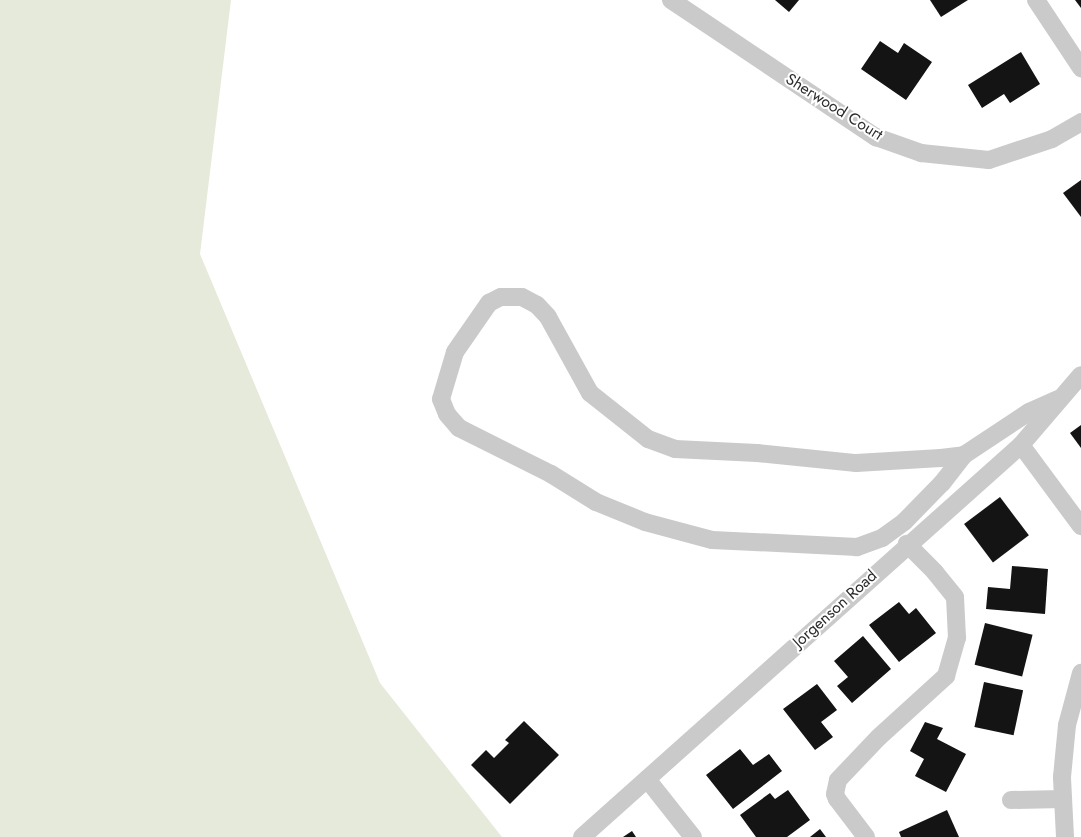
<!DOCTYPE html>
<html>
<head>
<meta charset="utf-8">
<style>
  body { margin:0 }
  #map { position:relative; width:1081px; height:837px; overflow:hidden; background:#fff; font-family:Jost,sans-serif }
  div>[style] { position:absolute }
  .green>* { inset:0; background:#e6eada }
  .building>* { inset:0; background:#141414; transform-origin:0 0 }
  .minor>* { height:18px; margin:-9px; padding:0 9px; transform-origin:9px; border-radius:9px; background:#cacaca }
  span { translate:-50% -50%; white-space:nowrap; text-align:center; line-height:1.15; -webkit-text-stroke:4px #fff; paint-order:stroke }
  .street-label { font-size:16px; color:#2d2d2d }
</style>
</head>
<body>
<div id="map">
  <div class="green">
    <div style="clip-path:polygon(0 0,231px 0,200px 254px,380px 683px,502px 837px,0 837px)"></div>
  </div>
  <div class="building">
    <div style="clip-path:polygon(775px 0,799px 0,789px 12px)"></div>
    <div style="clip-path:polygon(930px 0,968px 0,941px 17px)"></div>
    <div style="clip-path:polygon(1075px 0,1081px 0,1081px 8px)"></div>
    <div style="clip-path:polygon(880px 41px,898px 53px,904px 43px,932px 62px,906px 100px,861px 69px)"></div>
    <div style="clip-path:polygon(1021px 52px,1040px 84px,1010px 103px,1004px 94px,982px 108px,968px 85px)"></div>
    <div style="clip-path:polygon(1081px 180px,1081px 217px,1063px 193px)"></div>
    <div style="clip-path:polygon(1081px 425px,1081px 448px,1070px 433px)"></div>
    <div style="left:1000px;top:497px;width:48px;height:45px;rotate:53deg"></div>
    <div style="clip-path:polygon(1012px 566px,1048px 569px,1045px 614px,986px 609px,988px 587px,1010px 589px)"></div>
    <div style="clip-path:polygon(899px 602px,909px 614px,916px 608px,936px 633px,899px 662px,869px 625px)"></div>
    <div style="left:985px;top:623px;width:49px;height:43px;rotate:14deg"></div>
    <div style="clip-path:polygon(863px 636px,891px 669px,852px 703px,837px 686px,848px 677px,834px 661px)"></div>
    <div style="left:984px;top:682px;width:40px;height:46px;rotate:12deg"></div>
    <div style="clip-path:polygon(817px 684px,837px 710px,821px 722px,833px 737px,815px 750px,783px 709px)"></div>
    <div style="clip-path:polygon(524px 721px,559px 755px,510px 804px,471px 765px,486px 750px,494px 758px,509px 743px,505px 740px)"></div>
    <div style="clip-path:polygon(925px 722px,943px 728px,937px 739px,966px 754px,946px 792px,915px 776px,924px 759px,910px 751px)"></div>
    <div style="clip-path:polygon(740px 749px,753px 765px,769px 754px,782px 771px,733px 809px,706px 775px)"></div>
    <div style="clip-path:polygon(788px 790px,810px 820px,787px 837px,756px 837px,740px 815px,770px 793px,775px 799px)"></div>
    <div style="clip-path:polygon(947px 810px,959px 837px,901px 837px,899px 832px)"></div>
    <div style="clip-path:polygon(820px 829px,826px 837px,810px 837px)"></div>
    <div style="clip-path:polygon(632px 831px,636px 837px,623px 837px)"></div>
  </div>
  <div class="minor">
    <div style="left:671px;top:0;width:247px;rotate:33.8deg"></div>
    <div style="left:876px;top:137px;width:48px;rotate:19.6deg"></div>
    <div style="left:921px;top:153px;width:68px;rotate:5.9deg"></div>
    <div style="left:989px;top:160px;width:66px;rotate:-18.4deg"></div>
    <div style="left:1052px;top:139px;width:34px;rotate:-30deg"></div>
    <div style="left:1036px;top:0;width:82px;rotate:56.5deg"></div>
    <div style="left:1021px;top:445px;width:101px;rotate:53.5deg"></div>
    <div style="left:964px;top:455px;width:36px;rotate:128deg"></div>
    <div style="left:942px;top:483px;width:54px;rotate:134.3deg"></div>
    <div style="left:904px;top:522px;width:27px;rotate:144deg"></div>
    <div style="left:882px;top:538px;width:27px;rotate:160deg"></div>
    <div style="left:857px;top:547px;width:145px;rotate:-177.2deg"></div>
    <div style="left:712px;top:540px;width:69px;rotate:-165deg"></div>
    <div style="left:645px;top:522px;width:53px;rotate:-157.8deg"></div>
    <div style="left:596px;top:502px;width:53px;rotate:-148.1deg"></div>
    <div style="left:551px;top:474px;width:103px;rotate:-153.4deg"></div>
    <div style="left:459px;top:428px;width:18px;rotate:-131deg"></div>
    <div style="left:447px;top:414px;width:16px;rotate:-112deg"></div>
    <div style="left:441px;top:399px;width:49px;rotate:-73.4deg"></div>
    <div style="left:455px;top:352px;width:60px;rotate:-55.2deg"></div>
    <div style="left:489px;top:303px;width:13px;rotate:-27deg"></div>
    <div style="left:501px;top:297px;width:21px"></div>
    <div style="left:522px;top:297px;width:17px;rotate:28deg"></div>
    <div style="left:537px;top:305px;width:16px;rotate:47deg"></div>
    <div style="left:548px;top:317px;width:87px;rotate:61.1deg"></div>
    <div style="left:590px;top:393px;width:74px;rotate:38.4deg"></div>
    <div style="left:648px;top:439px;width:29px;rotate:20deg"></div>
    <div style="left:675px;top:449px;width:82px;rotate:2.8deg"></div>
    <div style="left:757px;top:453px;width:100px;rotate:5.8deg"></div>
    <div style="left:856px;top:463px;width:85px;rotate:-3.4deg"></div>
    <div style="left:941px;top:458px;width:23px;rotate:-7deg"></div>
    <div style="left:964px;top:455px;width:78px;rotate:-33.5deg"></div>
    <div style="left:1029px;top:412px;width:32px;rotate:-24deg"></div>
    <div style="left:647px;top:779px;width:74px;rotate:51.6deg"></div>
    <div style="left:1011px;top:800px;width:52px;rotate:-1.1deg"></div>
    <div style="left:582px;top:837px;width:589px;rotate:-41.76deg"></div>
    <div style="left:1021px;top:445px;width:92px;rotate:-49.4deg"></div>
    <div style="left:866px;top:837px;width:48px;rotate:-127.3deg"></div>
    <div style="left:837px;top:799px;width:5px;rotate:-112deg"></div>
    <div style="left:835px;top:794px;width:14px;rotate:-78deg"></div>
    <div style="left:838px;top:780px;width:59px;rotate:-46.4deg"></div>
    <div style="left:879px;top:737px;width:91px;rotate:-42.3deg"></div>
    <div style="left:946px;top:676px;width:40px;rotate:-74deg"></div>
    <div style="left:957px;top:638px;width:41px;rotate:-92.8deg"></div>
    <div style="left:955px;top:597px;width:32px;rotate:-129deg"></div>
    <div style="left:935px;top:572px;width:40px;rotate:-135deg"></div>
    <div style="left:1065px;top:837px;width:60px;rotate:-92.9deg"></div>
    <div style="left:1062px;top:777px;width:52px;rotate:-84.5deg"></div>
    <div style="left:1067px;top:725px;width:54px;rotate:-74.9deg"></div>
  </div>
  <div class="street-label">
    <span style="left:834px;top:107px;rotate:32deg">Sherwood Court</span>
    <span style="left:835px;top:609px;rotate:-42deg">Jorgenson Road</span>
  </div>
</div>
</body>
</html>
